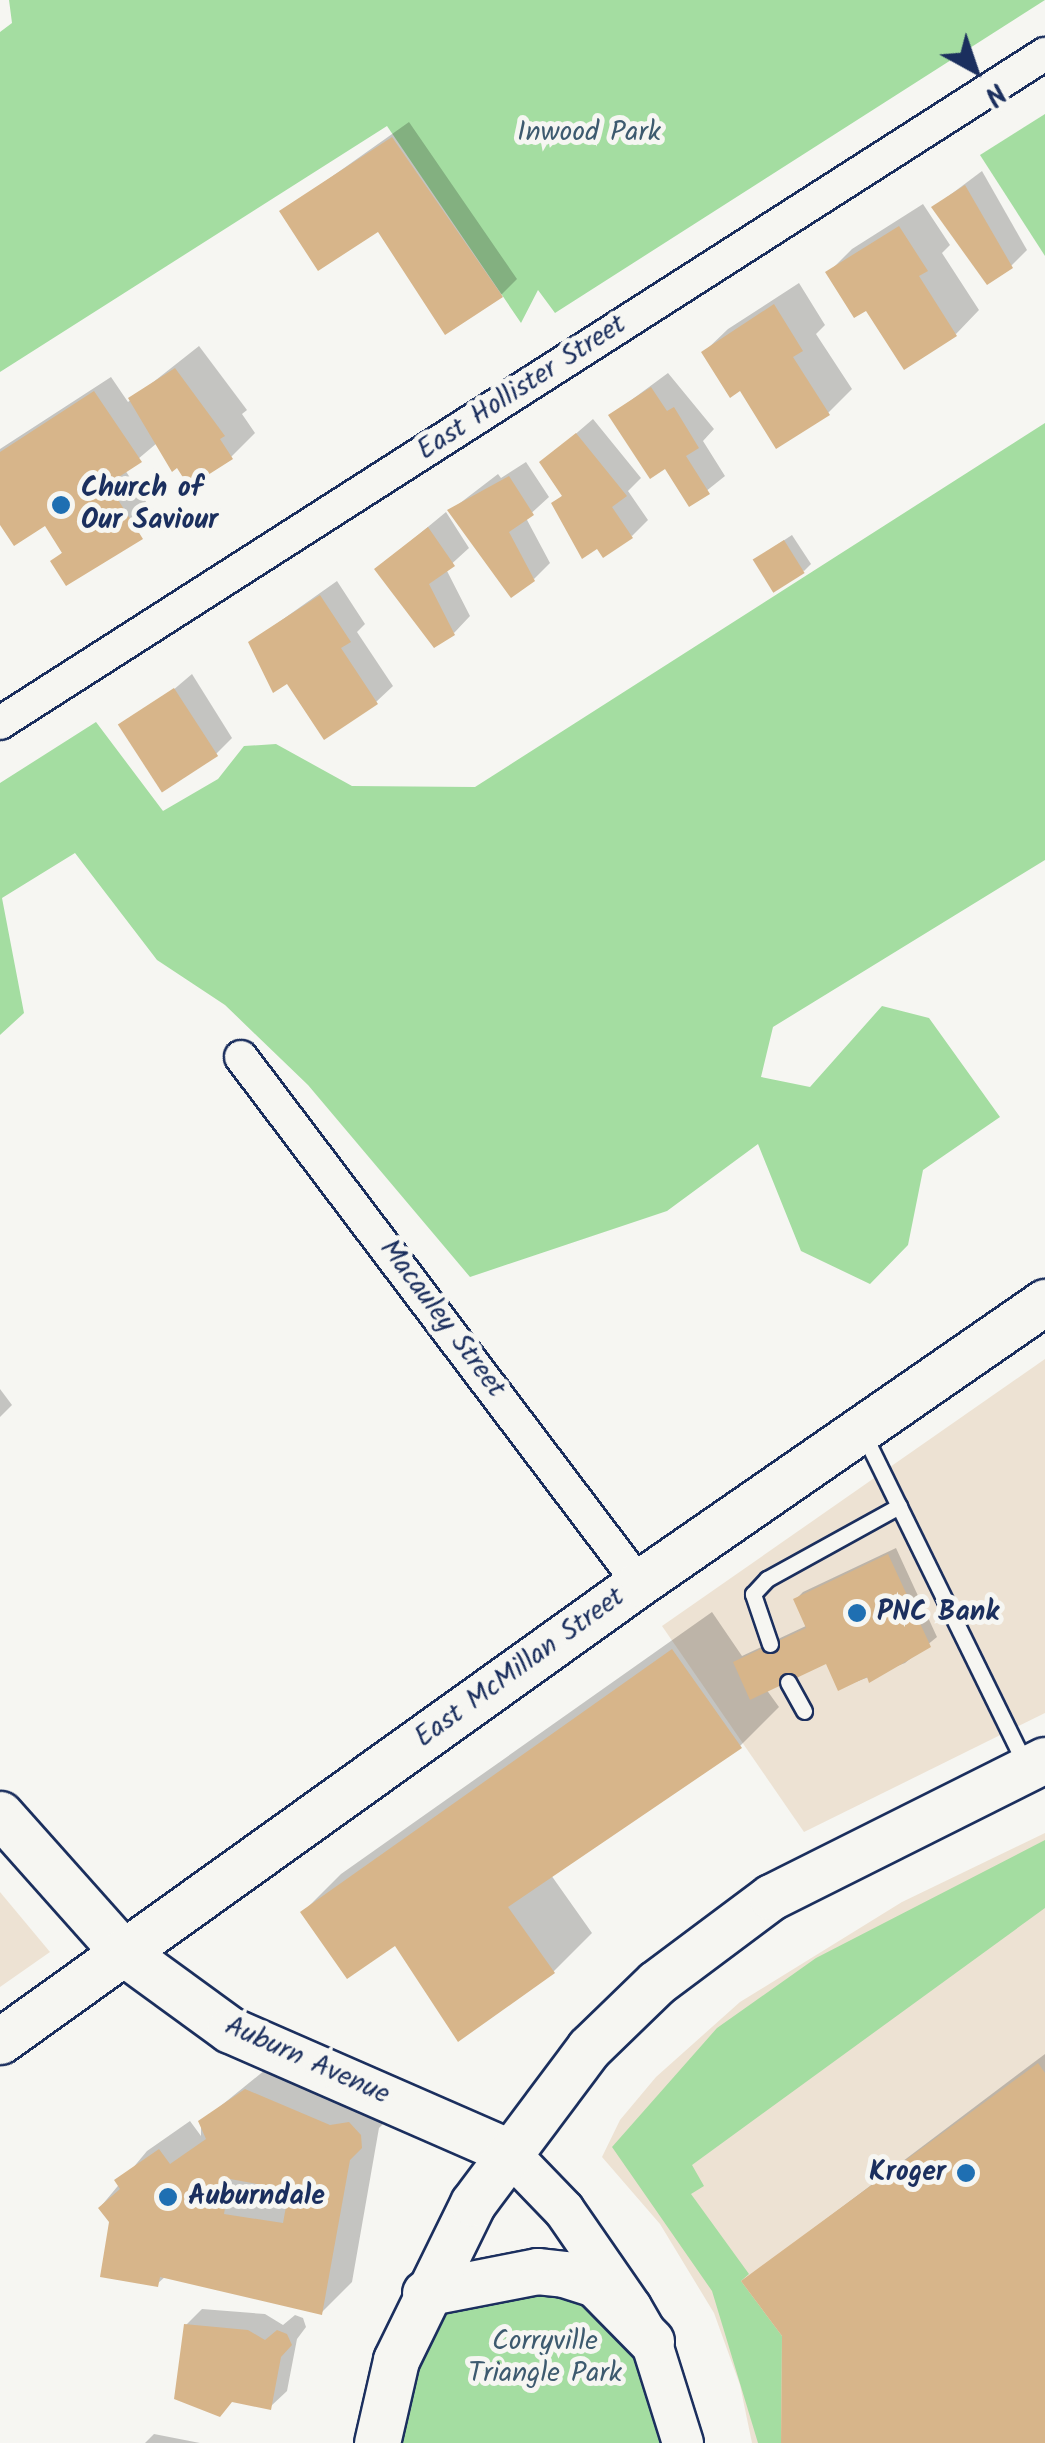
<!DOCTYPE html>
<html>
<head>
<meta charset="utf-8">
<style>
  body { margin:0 }
  #map { position:relative; width:1045px; height:2443px; overflow:hidden; background:#f6f6f2; font-family:Kalam,sans-serif }
  div>[style] { position:absolute }
  .built>* { inset:0; background:#ede2d3 }
  .green>* { inset:0; background:#a4dda1 }
  .shadow>* { inset:0; background:#0003 }
  .building>* { inset:0; background:#d7b58a; transform-origin:0 0 }
  .roads { filter:drop-shadow(2px 0 #1b2f5e) drop-shadow(-2px 0 #1b2f5e) drop-shadow(0 2px #1b2f5e) drop-shadow(0 -2px #1b2f5e) }
  .service>* { height:15px; margin:-7.5px; padding:0 7.5px; transform-origin:7.5px; border-radius:7.5px; background:#f6f6f2 }
  .minor>* { height:32px; margin:-16px; padding:0 16px; transform-origin:16px; border-radius:16px; background:#f6f6f2 }
  .tertiary>* { height:40px; margin:-20px; padding:0 20px; transform-origin:20px; border-radius:20px; background:#f6f6f2 }
  .secondary>* { height:45px; margin:-22.5px; padding:0 22.5px; transform-origin:22.5px; border-radius:22.5px; background:#f6f6f2 }
  .dots>* { width:28px; height:28px; translate:-50% -50%; box-sizing:border-box; border:5px solid #f6f6f2; border-radius:50% }
  span { translate:-50% -50%; white-space:nowrap; text-align:center; line-height:1.15; -webkit-text-stroke:10px #f6f6f2; paint-order:stroke }
  .park-label { font-size:28px; color:#3d5a6f }
  .street-label { font-size:28px; color:#1b2f5e }
  .poi-label { font-size:28px; color:#1b2f5e; font-weight:700 }
  .left { translate:0 -50%; text-align:left }
  .right { translate:-100% -50%; text-align:right }
  .north { position:absolute; left:925px; top:20px; width:100px; height:100px; -webkit-text-stroke:8px #f6f6f2; paint-order:stroke; rotate:140deg; font-size:28px; font-weight:700; line-height:40px; text-align:center; color:#1b2f5e }
  .north::after { content:''; display:block; margin:auto; width:35px; height:45px; background:#1b2f5e; clip-path:polygon(50% 0,100% 100%,50% 72%,0 100%) }
</style>
</head>
<body>
<div id="map">
  <div class="built">
    <div style="clip-path:polygon(1045px 1359px,1045px 1713px,804px 1832px,662px 1626px)"></div>
    <div style="clip-path:polygon(1045px 1833px,1045px 2443px,752px 2443px,740px 2385px,714px 2313px,660px 2224px,602px 2157px,620px 2120px,656px 2077px,740px 2002px,902px 1902px)"></div>
    <div style="clip-path:polygon(0 1892px,50px 1952px,0 1987px)"></div>
  </div>
  <div class="green">
    <div style="clip-path:polygon(9px 0,1045px 0,555px 313px,538px 290px,521px 323px,387px 126px,0 372px,0 32px,12px 23px)"></div>
    <div style="clip-path:polygon(1045px 114px,1045px 256px,980px 155px)"></div>
    <div style="clip-path:polygon(1045px 423px,1045px 860px,773px 1027px,761px 1077px,810px 1087px,882px 1006px,929px 1018px,1000px 1117px,923px 1170px,908px 1245px,870px 1284px,801px 1251px,758px 1144px,667px 1211px,470px 1277px,308px 1085px,225px 1005px,157px 960px,75px 853px,2px 898px,24px 1013px,0 1035px,0 783px,96px 722px,163px 811px,218px 779px,244px 746px,276px 744px,352px 786px,475px 787px)"></div>
    <div style="clip-path:polygon(1045px 1840px,1045px 1908px,692px 2165px,704px 2186px,691px 2194px,749px 2274px,741px 2281px,782px 2336px,781px 2443px,758px 2443px,712px 2291px,612px 2147px,717px 2028px,816px 1958px)"></div>
    <div style="clip-path:polygon(488px 2280px,631px 2307px,683px 2443px,377px 2443px,425px 2293px)"></div>
  </div>
  <div class="shadow">
    <div style="clip-path:polygon(409px 122px,517px 279px,501px 295px,379px 229px,282px 212px)"></div>
    <div style="clip-path:polygon(982px 171px,1027px 250px,1011px 266px,934px 207px)"></div>
    <div style="clip-path:polygon(923px 204px,950px 245px,942px 253px,979px 310px,956px 334px,867px 308px,828px 273px,852px 249px)"></div>
    <div style="clip-path:polygon(799px 283px,825px 325px,816px 334px,852px 389px,828px 413px,741px 388px,704px 352px,728px 329px)"></div>
    <div style="clip-path:polygon(199px 346px,247px 410px,242px 414px,255px 433px,231px 457px,157px 443px,125px 470px,158px 520px,67px 582px,53px 561px,64px 551px,46px 523px,0 520px,0 449px,111px 377px,128px 402px)"></div>
    <div style="clip-path:polygon(668px 373px,714px 429px,703px 441px,725px 476px,690px 504px,665px 466px,611px 415px)"></div>
    <div style="clip-path:polygon(593px 419px,641px 478px,628px 491px,648px 520px,632px 536px,554px 504px,564px 494px,543px 462px)"></div>
    <div style="clip-path:polygon(526px 462px,549px 497px,526px 518px,550px 563px,534px 579px,451px 510px,498px 474px,501px 478px)"></div>
    <div style="clip-path:polygon(446px 512px,469px 548px,446px 569px,470px 616px,454px 633px,377px 569px)"></div>
    <div style="clip-path:polygon(792px 535px,811px 564px,804px 571px,763px 554px)"></div>
    <div style="clip-path:polygon(337px 581px,365px 624px,357px 632px,393px 686px,376px 702px,288px 681px,251px 642px)"></div>
    <div style="clip-path:polygon(192px 674px,232px 738px,216px 754px,126px 730px)"></div>
    <div style="clip-path:polygon(0 1389px,12px 1405px,0 1417px)"></div>
    <div style="clip-path:polygon(896px 1548px,937px 1637px,905px 1663px,840px 1688px,827px 1661px,766px 1689px,779px 1707px,740px 1746px,551px 1875px,592px 1933px,553px 1972px,395px 1942px,303px 1912px,341px 1874px,712px 1612px,742px 1656px,808px 1625px,796px 1599px,803px 1592px)"></div>
    <div style="clip-path:polygon(1045px 2054px,1045px 2443px,784px 2443px,785px 2335px,744px 2281px)"></div>
    <div style="clip-path:polygon(276px 2061px,391px 2116px,379px 2128px,352px 2282px,322px 2312px,166px 2276px,157px 2284px,102px 2205px,147px 2151px,190px 2121px,201px 2136px,201px 2122px)"></div>
    <div style="clip-path:polygon(202px 2309px,265px 2314px,283px 2325px,295px 2315px,303px 2318px,306px 2327px,297px 2339px,287px 2391px,270px 2407px,233px 2400px,186px 2325px)"></div>
    <div style="clip-path:polygon(154px 2434px,200px 2443px,145px 2443px)"></div>
  </div>
  <div class="building">
    <div style="clip-path:polygon(392px 137px,503px 297px,445px 335px,378px 232px,318px 271px,279px 211px)"></div>
    <div style="clip-path:polygon(965px 185px,1013px 268px,987px 285px,931px 207px)"></div>
    <div style="clip-path:polygon(899px 226px,928px 271px,919px 276px,957px 336px,904px 370px,866px 311px,854px 318px,825px 272px)"></div>
    <div style="clip-path:polygon(774px 304px,803px 351px,793px 357px,830px 415px,776px 449px,740px 391px,730px 398px,701px 352px)"></div>
    <div style="clip-path:polygon(175px 368px,225px 436px,220px 439px,233px 459px,189px 487px,177px 468px,172px 472px,128px 398px)"></div>
    <div style="clip-path:polygon(651px 387px,667px 411px,674px 407px,699px 448px,686px 456px,710px 494px,689px 507px,665px 469px,650px 479px,608px 415px)"></div>
    <div style="clip-path:polygon(94px 391px,142px 462px,108px 484px,143px 539px,66px 586px,50px 561px,62px 553px,45px 526px,14px 546px,0 525px,0 452px)"></div>
    <div style="clip-path:polygon(576px 433px,627px 496px,612px 507px,633px 538px,603px 558px,597px 549px,582px 559px,551px 503px,562px 496px,539px 462px)"></div>
    <div style="clip-path:polygon(509px 476px,534px 515px,509px 532px,535px 581px,511px 598px,447px 510px)"></div>
    <div style="clip-path:polygon(428px 527px,455px 566px,429px 584px,455px 635px,434px 648px,374px 569px)"></div>
    <div style="left:784px;top:540px;width:39px;height:37px;rotate:58deg"></div>
    <div style="clip-path:polygon(320px 595px,351px 642px,341px 648px,378px 704px,324px 740px,287px 684px,273px 693px,248px 642px)"></div>
    <div style="left:174px;top:688px;width:81px;height:67px;rotate:57deg"></div>
    <div style="clip-path:polygon(888px 1554px,931px 1647px,869px 1683px,867px 1677px,838px 1691px,826px 1664px,750px 1700px,733px 1662px,806px 1628px,793px 1599px)"></div>
    <div style="clip-path:polygon(672px 1649px,742px 1748px,508px 1907px,555px 1973px,458px 2042px,395px 1946px,347px 1979px,300px 1912px)"></div>
    <div style="clip-path:polygon(1038px 2063px,1045px 2073px,1045px 2443px,781px 2443px,782px 2336px,741px 2281px)"></div>
    <div style="clip-path:polygon(evenodd,245px 2089px,330px 2125px,349px 2122px,361px 2135px,362px 2148px,350px 2160px,322px 2315px,160px 2277px,158px 2287px,100px 2277px,109px 2222px,98px 2208px,120px 2189px,114px 2180px,159px 2149px,170px 2164px,206px 2139px,198px 2121px,245px 2089px,230px 2179px,289px 2190px,283px 2223px,224px 2214px,230px 2179px)"></div>
    <div style="clip-path:polygon(184px 2324px,248px 2330px,265px 2340px,277px 2330px,287px 2334px,292px 2345px,281px 2357px,271px 2410px,232px 2402px,220px 2417px,174px 2399px)"></div>
  </div>
  <div class="roads">
    <div class="service">
      <div style="left:864px;top:1435px;width:368px;rotate:63.9deg"></div>
      <div style="left:770px;top:1644px;width:53px;rotate:-108.8deg"></div>
      <div style="left:753px;top:1594px;width:21px;rotate:-47deg"></div>
      <div style="left:767px;top:1579px;width:151px;rotate:-28.9deg"></div>
      <div style="left:788px;top:1682px;width:33px;rotate:61deg"></div>
    </div>
    <div class="minor">
      <div style="left:0;top:723px;width:1241px;rotate:-32.63deg"></div>
      <div style="left:241px;top:1057px;width:660px;rotate:52.89deg"></div>
    </div>
    <div class="tertiary">
      <div style="left:507px;top:2151px;width:82px;rotate:46deg"></div>
      <div style="left:564px;top:2210px;width:118px;rotate:55.4deg"></div>
      <div style="left:631px;top:2307px;width:39px;rotate:60deg"></div>
      <div style="left:651px;top:2341px;width:107px;rotate:72.6deg"></div>
    </div>
    <div class="secondary">
      <div style="left:0;top:1814px;width:185px;rotate:48.3deg"></div>
      <div style="left:123px;top:1952px;width:132px;rotate:36.1deg"></div>
      <div style="left:230px;top:2030px;width:302px;rotate:23.6deg"></div>
      <div style="left:0;top:2041px;width:786px;rotate:-35.63deg"></div>
      <div style="left:639px;top:1583px;width:494px;rotate:-34.7deg"></div>
      <div style="left:425px;top:2293px;width:114px;rotate:-11.1deg"></div>
      <div style="left:537px;top:2271px;width:27px;rotate:6deg"></div>
      <div style="left:564px;top:2274px;width:33px;rotate:18deg"></div>
      <div style="left:595px;top:2284px;width:80px;rotate:45.5deg"></div>
      <div style="left:377px;top:2443px;width:85px;rotate:-77.1deg"></div>
      <div style="left:396px;top:2360px;width:175px;rotate:-63.9deg"></div>
      <div style="left:473px;top:2203px;width:194px;rotate:-53.2deg"></div>
      <div style="left:589px;top:2048px;width:93px;rotate:-44.1deg"></div>
      <div style="left:656px;top:1983px;width:144px;rotate:-36.8deg"></div>
      <div style="left:771px;top:1897px;width:306px;rotate:-26.6deg"></div>
    </div>
  </div>
  <div class="dots">
    <div style="left:61px;top:505px;background:#1f6fb2"></div>
    <div style="left:857px;top:1613px;background:#1f6fb2"></div>
    <div style="left:966px;top:2173px;background:#1f6fb2"></div>
    <div style="left:168px;top:2197px;background:#1f6fb2"></div>
  </div>
  <div class="park-label">
    <span style="left:589px;top:133px">Inwood Park</span>
    <span style="left:545px;top:2358px">Corryville<br>Triangle Park</span>
  </div>
  <div class="street-label">
    <span style="left:522px;top:388px;rotate:-33deg">East Hollister Street</span>
    <span style="left:442px;top:1319px;rotate:53deg">Macauley Street</span>
    <span style="left:520px;top:1668px;rotate:-36deg">East McMillan Street</span>
    <span style="left:307px;top:2061px;rotate:24deg">Auburn Avenue</span>
  </div>
  <div class="poi-label">
    <span class="left" style="left:81px;top:505px">Church of<br>Our Saviour</span>
    <span class="left" style="left:877px;top:1613px">PNC Bank</span>
    <span class="right" style="left:946px;top:2173px">Kroger</span>
    <span class="left" style="left:188px;top:2197px">Auburndale</span>
  </div>
  <div class="north">N</div>
</div>
</body>
</html>
